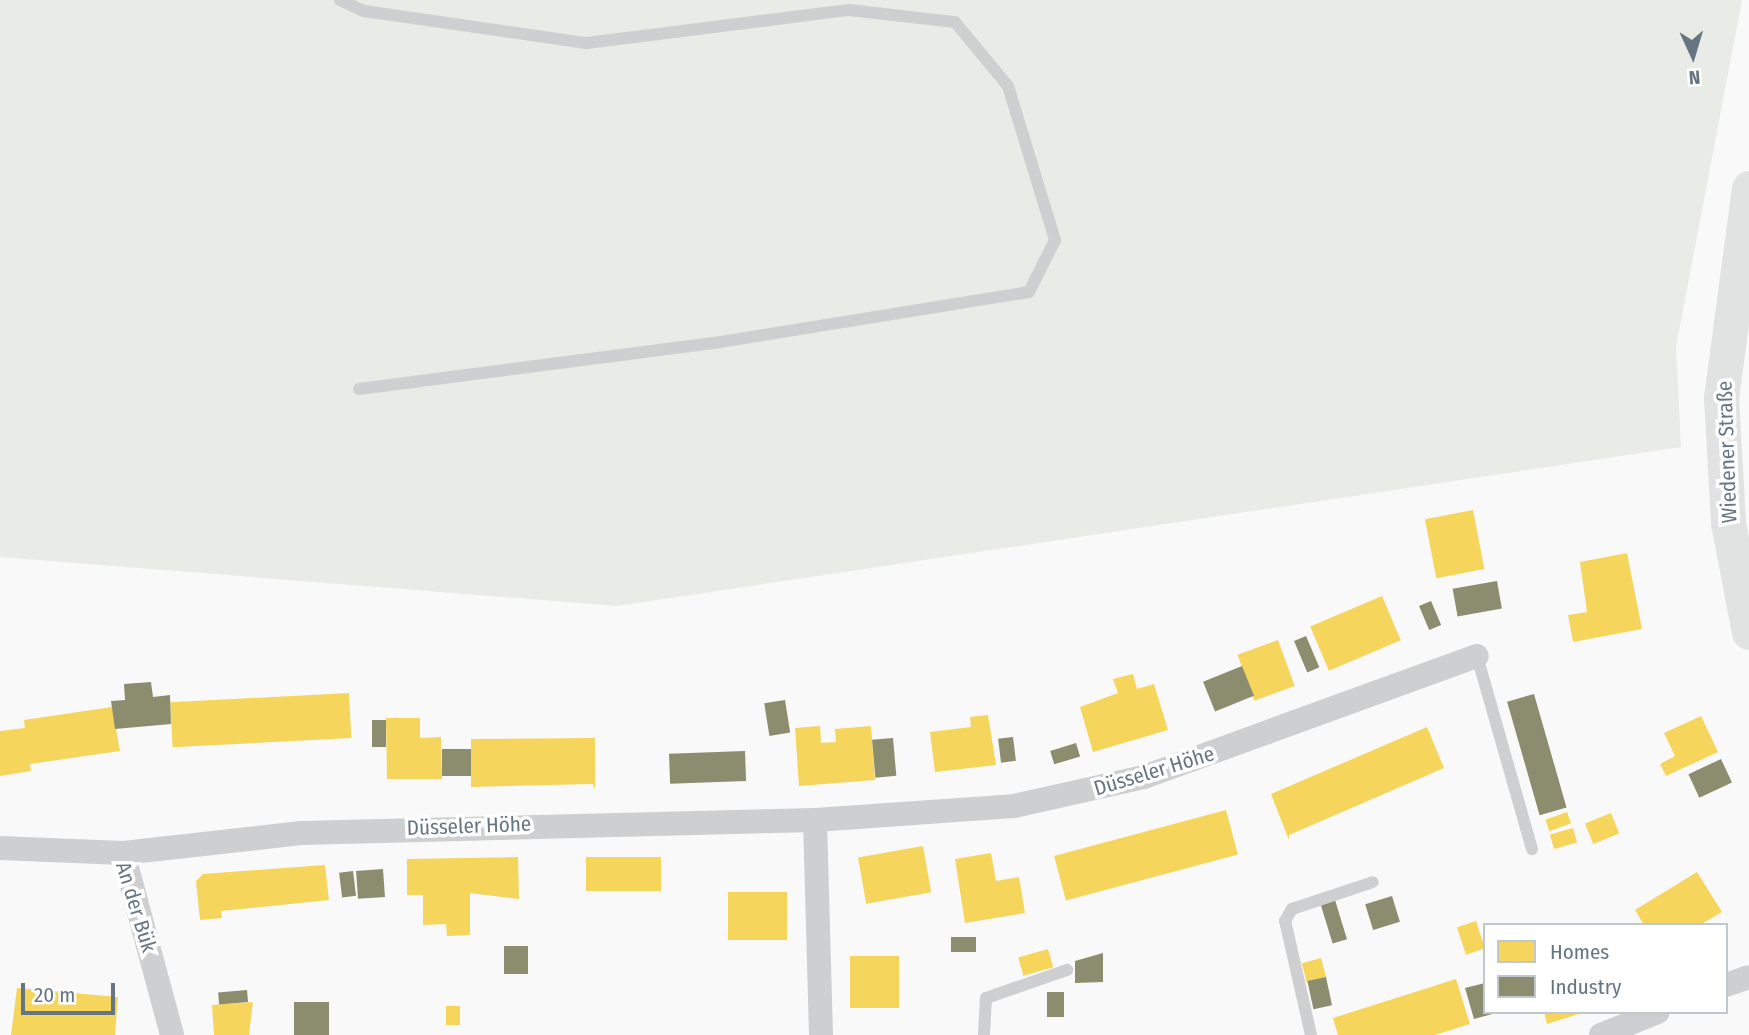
<!DOCTYPE html>
<html>
<head>
<meta charset="utf-8">
<style>
  body { margin:0 }
  #map { position:relative; width:1749px; height:1035px; overflow:hidden; background:#f9f9f9; font-family:"Fira Sans Condensed",sans-serif }
  div>[style] { position:absolute }
  .green>* { inset:0; background:#e8ebe6 }
  .homes>* { inset:0; background:#f6d55c; transform-origin:0 0 }
  .industry>* { inset:0; background:#8c8c6e; transform-origin:0 0 }
  .service>* { height:12px; margin:-6px; padding:0 6px; transform-origin:6px; border-radius:6px; background:#cecfd0 }
  .minor>* { height:24px; margin:-12px; padding:0 12px; transform-origin:12px; border-radius:12px; background:#cecfd0 }
  .secondary>* { height:35px; margin:-17.5px; padding:0 17.5px; transform-origin:17.5px; border-radius:17.5px; background:#e1e2e2 }
  span { translate:-50% -50%; white-space:nowrap; text-align:center; line-height:1.15; -webkit-text-stroke:7px #fff; paint-order:stroke }
  .street-label { font-size:21px; color:#657683 }
  .legend { position:absolute; left:1483px; top:923px; width:245px; height:91px; box-sizing:border-box; background:#fff; border:2px solid #c1c8cd; margin:0; padding:9px 12px; list-style:none; font-size:21px; color:#657683 }
  .legend li { display:flex; align-items:center; gap:14px; height:35px }
  .legend b { width:35px; border:2px solid #c1c8cd }
  .north { position:absolute; left:1658px; top:21px; width:70px; height:70px; -webkit-text-stroke:5px #fff; paint-order:stroke; rotate:176deg; font-size:19px; font-weight:700; line-height:28px; text-align:center; color:#657683 }
  .north::after { content:''; display:block; margin:auto; width:24px; height:32px; background:#657683; clip-path:polygon(50% 0,100% 100%,50% 72%,0 100%) }
  .scale { position:absolute; left:21px; top:983px; width:94px; height:32px; box-sizing:border-box; border:4px solid #657683; border-top:0; padding-left:9px; font-size:21px; line-height:24px; white-space:nowrap; color:#657683; -webkit-text-stroke:5px #fff; paint-order:stroke }
</style>
</head>
<body>
<div id="map">
  <div class="green">
    <div style="clip-path:polygon(0 0,1742px 0,1676px 347px,1681px 447px,617px 606px,0 557px)"></div>
  </div>
  <div class="homes">
    <div style="left:1473px;top:510px;width:60px;height:49px;rotate:79deg"></div>
    <div style="clip-path:polygon(1627px 553px,1642px 629px,1573px 642px,1568px 615px,1587px 612px,1580px 562px)"></div>
    <div style="left:1382px;top:596px;width:48px;height:78px;rotate:67deg"></div>
    <div style="left:1278px;top:640px;width:49px;height:43px;rotate:70deg"></div>
    <div style="clip-path:polygon(1133px 674px,1137px 689px,1154px 684px,1168px 730px,1093px 752px,1080px 707px,1118px 693px,1113px 679px)"></div>
    <div style="left:349px;top:693px;width:45px;height:179px;rotate:87deg"></div>
    <div style="clip-path:polygon(112px 707px,120px 751px,30px 764px,31px 771px,0 776px,0 731px,25px 728px,24px 720px)"></div>
    <div style="clip-path:polygon(988px 715px,996px 765px,935px 772px,930px 732px,971px 727px,970px 717px)"></div>
    <div style="clip-path:polygon(1701px 716px,1718px 752px,1666px 776px,1660px 764px,1675px 756px,1664px 733px)"></div>
    <div style="clip-path:polygon(386px 718px,420px 718px,420px 738px,441px 737px,442px 779px,387px 779px)"></div>
    <div style="clip-path:polygon(820px 726px,821px 743px,836px 742px,835px 729px,871px 726px,875px 780px,799px 786px,795px 728px)"></div>
    <div style="clip-path:polygon(1427px 727px,1444px 768px,1289px 835px,1289px 840px,1271px 794px)"></div>
    <div style="clip-path:polygon(595px 738px,595px 790px,593px 784px,471px 787px,471px 739px)"></div>
    <div style="left:1226px;top:810px;width:46px;height:178px;rotate:75deg"></div>
    <div style="left:1567px;top:812px;width:12px;height:23px;rotate:70deg"></div>
    <div style="left:1611px;top:813px;width:22px;height:28px;rotate:68deg"></div>
    <div style="left:1573px;top:828px;width:15px;height:24px;rotate:74deg"></div>
    <div style="left:923px;top:846px;width:47px;height:66px;rotate:80deg"></div>
    <div style="clip-path:polygon(991px 853px,996px 881px,1019px 877px,1025px 913px,965px 923px,955px 859px)"></div>
    <div style="clip-path:polygon(518px 857px,519px 899px,470px 893px,470px 935px,447px 936px,446px 924px,423px 925px,423px 895px,407px 895px,407px 859px)"></div>
    <div style="left:586px;top:857px;width:75px;height:34px"></div>
    <div style="clip-path:polygon(325px 865px,329px 900px,221px 911px,222px 918px,200px 920px,196px 881px,203px 874px)"></div>
    <div style="clip-path:polygon(1697px 872px,1722px 912px,1700px 925px,1644px 925px,1635px 910px)"></div>
    <div style="left:728px;top:892px;width:59px;height:48px"></div>
    <div style="left:1476px;top:921px;width:29px;height:20px;rotate:72deg"></div>
    <div style="left:1048px;top:949px;width:19px;height:31px;rotate:74deg"></div>
    <div style="left:850px;top:956px;width:49px;height:52px"></div>
    <div style="left:1321px;top:958px;width:20px;height:20px;rotate:75deg"></div>
    <div style="clip-path:polygon(1456px 979px,1470px 1024px,1435px 1035px,1338px 1035px,1333px 1018px)"></div>
    <div style="clip-path:polygon(17px 988px,118px 997px,115px 1035px,11px 1035px)"></div>
    <div style="clip-path:polygon(253px 1002px,249px 1035px,214px 1035px,212px 1005px)"></div>
    <div style="left:446px;top:1006px;width:14px;height:19px"></div>
    <div style="clip-path:polygon(1544px 1012px,1581px 1012px,1582px 1013px,1547px 1024px)"></div>
  </div>
  <div class="industry">
    <div style="left:1497px;top:581px;width:28px;height:45px;rotate:80deg"></div>
    <div style="left:1431px;top:601px;width:26px;height:13px;rotate:67deg"></div>
    <div style="left:1306px;top:636px;width:34px;height:13px;rotate:67deg"></div>
    <div style="left:1242px;top:666px;width:32px;height:42px;rotate:68deg"></div>
    <div style="clip-path:polygon(151px 682px,153px 697px,170px 695px,171px 724px,115px 729px,111px 701px,125px 700px,124px 684px)"></div>
    <div style="left:1534px;top:694px;width:118px;height:28px;rotate:74deg"></div>
    <div style="left:785px;top:700px;width:33px;height:21px;rotate:81deg"></div>
    <div style="left:372px;top:720px;width:14px;height:27px"></div>
    <div style="left:1013px;top:737px;width:24px;height:15px;rotate:83deg"></div>
    <div style="left:893px;top:738px;width:38px;height:21px;rotate:85deg"></div>
    <div style="left:1076px;top:743px;width:14px;height:27px;rotate:73deg"></div>
    <div style="left:442px;top:749px;width:29px;height:27px"></div>
    <div style="left:745px;top:751px;width:30px;height:76px;rotate:88deg"></div>
    <div style="left:1721px;top:759px;width:26px;height:36px;rotate:65deg"></div>
    <div style="left:383px;top:869px;width:28px;height:27px;rotate:86deg"></div>
    <div style="left:353px;top:871px;width:25px;height:14px;rotate:83deg"></div>
    <div style="left:1392px;top:896px;width:27px;height:28px;rotate:73deg"></div>
    <div style="left:1335px;top:900px;width:41px;height:15px;rotate:73deg"></div>
    <div style="left:951px;top:937px;width:25px;height:15px"></div>
    <div style="left:504px;top:946px;width:24px;height:28px"></div>
    <div style="clip-path:polygon(1103px 953px,1103px 982px,1075px 983px,1075px 961px)"></div>
    <div style="left:1326px;top:977px;width:29px;height:19px;rotate:78deg"></div>
    <div style="clip-path:polygon(1485px 983px,1485px 1012px,1496px 1013px,1474px 1019px,1465px 988px)"></div>
    <div style="left:247px;top:990px;width:12px;height:29px;rotate:85deg"></div>
    <div style="left:1064px;top:992px;width:25px;height:17px;rotate:90deg"></div>
    <div style="left:294px;top:1002px;width:35px;height:33px"></div>
  </div>
  <div class="service">
    <div style="left:340px;top:0;width:26px;rotate:25deg"></div>
    <div style="left:364px;top:11px;width:225px;rotate:8.2deg"></div>
    <div style="left:587px;top:43px;width:264px;rotate:-7.2deg"></div>
    <div style="left:849px;top:10px;width:107px;rotate:6.5deg"></div>
    <div style="left:955px;top:22px;width:83px;rotate:50.4deg"></div>
    <div style="left:1008px;top:86px;width:161px;rotate:73deg"></div>
    <div style="left:1055px;top:240px;width:58px;rotate:116.6deg"></div>
    <div style="left:1029px;top:292px;width:312px;rotate:170.8deg"></div>
    <div style="left:721px;top:342px;width:365px;rotate:172.6deg"></div>
    <div style="left:1477px;top:656px;width:201px;rotate:74.1deg"></div>
    <div style="left:984px;top:1035px;width:37px;rotate:-87deg"></div>
    <div style="left:986px;top:998px;width:86px;rotate:-19.1deg"></div>
    <div style="left:1311px;top:1035px;width:117px;rotate:-102.8deg"></div>
    <div style="left:1285px;top:921px;width:14px;rotate:-60deg"></div>
    <div style="left:1292px;top:909px;width:85px;rotate:-18.4deg"></div>
  </div>
  <div class="minor">
    <div style="left:815px;top:820px;width:215px;rotate:88.4deg"></div>
    <div style="left:0;top:848px;width:123px;rotate:2.3deg"></div>
    <div style="left:123px;top:853px;width:188px;rotate:74.9deg"></div>
    <div style="left:123px;top:853px;width:179px;rotate:-6.4deg"></div>
    <div style="left:301px;top:833px;width:514px;rotate:-1.45deg"></div>
    <div style="left:815px;top:820px;width:199px;rotate:-4deg"></div>
    <div style="left:1014px;top:806px;width:133px;rotate:-12.6deg"></div>
    <div style="left:1144px;top:777px;width:354px;rotate:-20deg"></div>
    <div style="left:1726px;top:985px;width:24px;rotate:-19deg"></div>
    <div style="left:1601px;top:1035px;width:61px;rotate:-22deg"></div>
  </div>
  <div class="secondary">
    <div style="left:1749px;top:188px;width:211px;rotate:97.6deg"></div>
    <div style="left:1721px;top:397px;width:126px;rotate:86.8deg"></div>
    <div style="left:1728px;top:523px;width:111px;rotate:79.1deg"></div>
  </div>
  <div class="street-label">
    <span style="left:1727px;top:452px;rotate:-92deg">Wiedener Straße</span>
    <span style="left:1154px;top:771px;rotate:-17deg">Düsseler Höhe</span>
    <span style="left:469px;top:826px;rotate:-2deg">Düsseler Höhe</span>
    <span style="left:136px;top:907px;rotate:73deg">An der Bük</span>
  </div>
  <ul class="legend">
  <li><b style="height:19px;background:#f6d55c"></b>Homes</li>
  <li><b style="height:19px;background:#8c8c6e"></b>Industry</li>
  </ul>
  <div class="north">N</div>
  <div class="scale">20 m</div>
</div>
</body>
</html>
